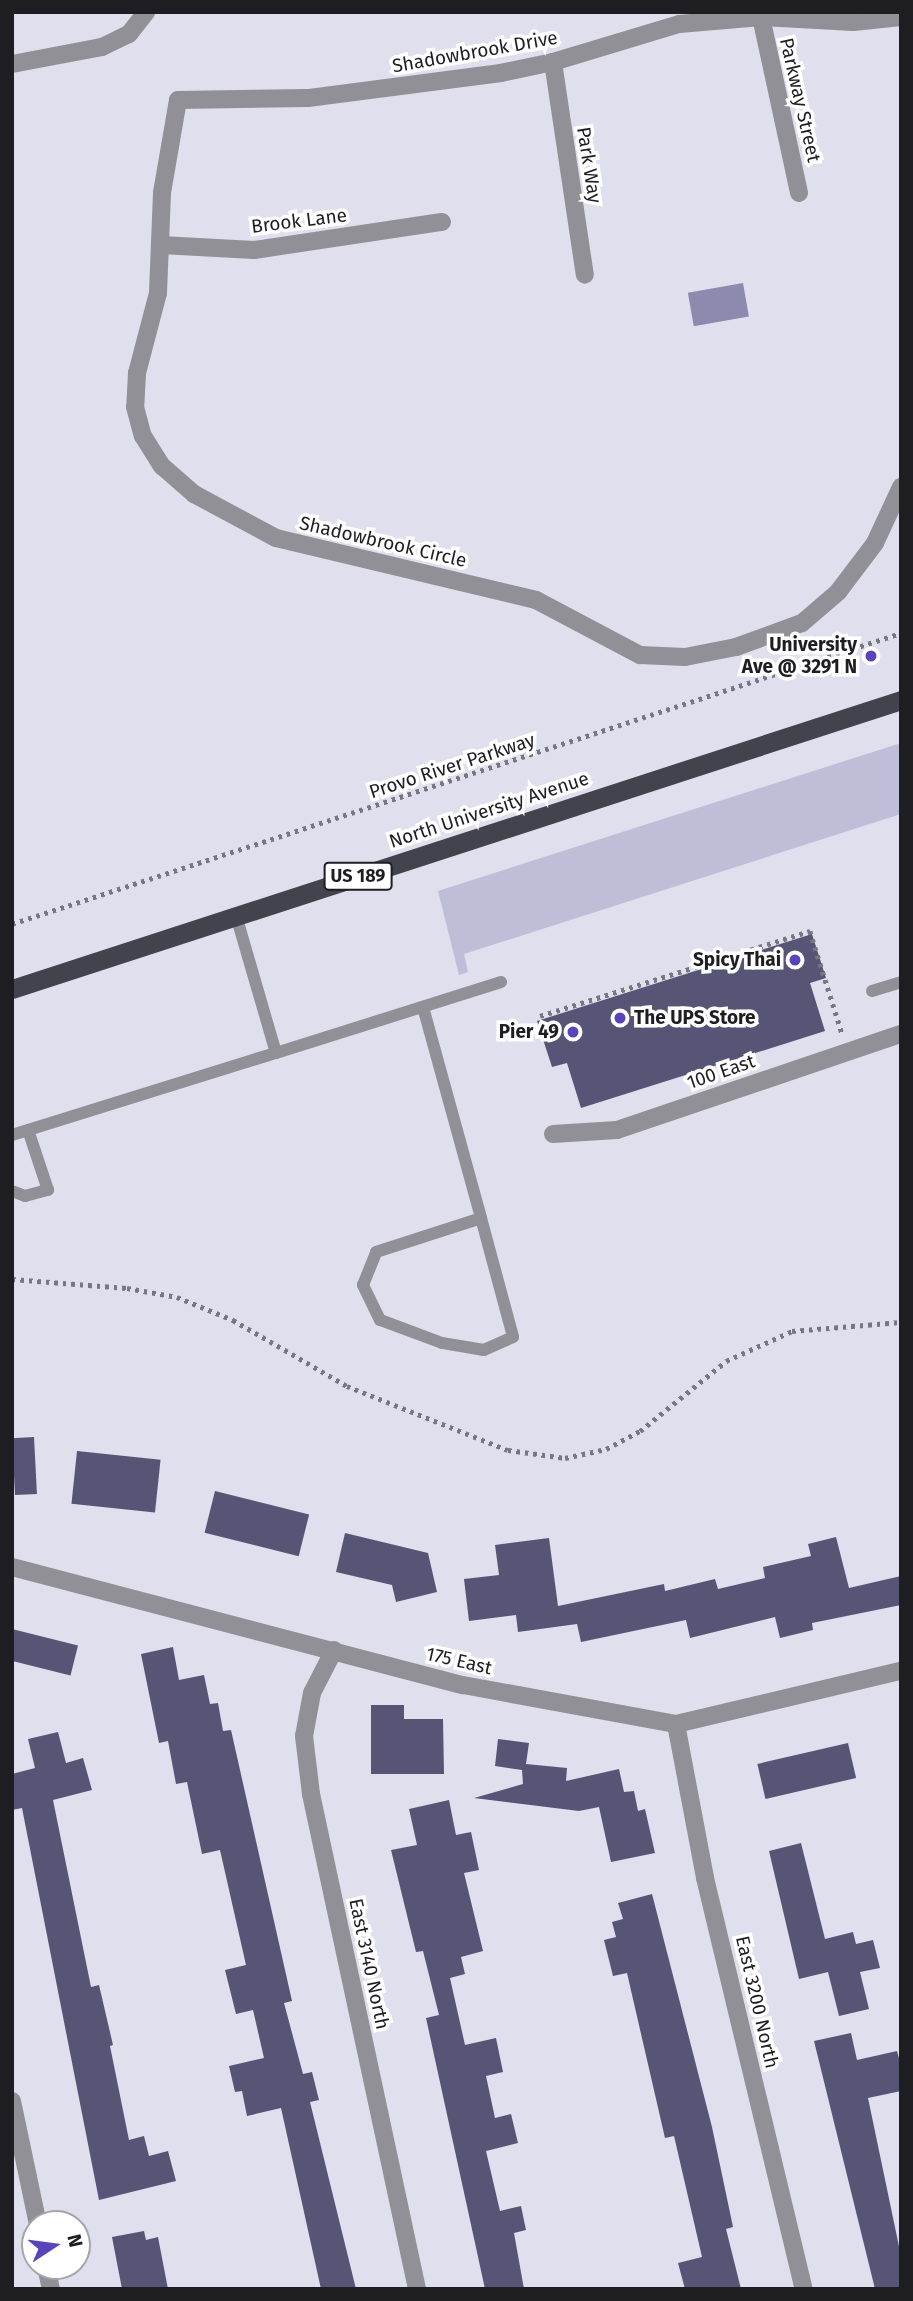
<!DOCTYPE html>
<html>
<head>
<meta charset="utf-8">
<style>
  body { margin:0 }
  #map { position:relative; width:913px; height:2301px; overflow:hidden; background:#dfdfee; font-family:"Fira Sans",sans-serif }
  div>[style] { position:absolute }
  .green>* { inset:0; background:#bebed8 }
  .water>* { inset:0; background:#8c8baf; transform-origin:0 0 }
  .building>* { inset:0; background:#565576; transform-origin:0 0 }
  .path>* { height:4.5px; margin-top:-2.25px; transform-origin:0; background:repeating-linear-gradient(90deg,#777781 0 3.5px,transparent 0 8.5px) }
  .service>* { height:12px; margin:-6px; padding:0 6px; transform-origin:6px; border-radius:6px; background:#909096 }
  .minor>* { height:18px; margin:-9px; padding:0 9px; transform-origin:9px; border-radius:9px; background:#909096 }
  .trunk>* { height:19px; margin:-9.5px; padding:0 9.5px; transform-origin:9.5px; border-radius:9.5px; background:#43434e }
  .dots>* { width:19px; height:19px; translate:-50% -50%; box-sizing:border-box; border:4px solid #fff; border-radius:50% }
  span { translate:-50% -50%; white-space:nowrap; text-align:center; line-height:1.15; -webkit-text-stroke:7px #fff; paint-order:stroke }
  .shield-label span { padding:2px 5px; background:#fff; border:2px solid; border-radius:5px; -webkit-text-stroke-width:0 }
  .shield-label { font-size:18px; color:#1d1d22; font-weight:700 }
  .street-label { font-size:19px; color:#1d1d22 }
  .poi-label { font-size:19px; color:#1d1d22; font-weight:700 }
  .right { translate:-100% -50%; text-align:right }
  .left { translate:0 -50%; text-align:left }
  .frame { position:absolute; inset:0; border:14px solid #1d1d22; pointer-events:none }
  .north { position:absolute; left:21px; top:2210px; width:70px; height:70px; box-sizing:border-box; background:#fff; border:2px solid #a5a5a7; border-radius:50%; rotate:77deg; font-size:19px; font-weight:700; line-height:28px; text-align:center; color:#1d1d22 }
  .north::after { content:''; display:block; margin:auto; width:24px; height:32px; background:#5944bc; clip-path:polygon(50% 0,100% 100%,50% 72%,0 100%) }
</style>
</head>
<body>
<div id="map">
  <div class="green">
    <div style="clip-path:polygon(901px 743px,901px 814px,464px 954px,468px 972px,459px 975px,438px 891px)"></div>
  </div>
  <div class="water">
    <div style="left:743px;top:283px;width:34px;height:56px;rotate:80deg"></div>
  </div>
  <div class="building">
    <div style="clip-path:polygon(812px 934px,826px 978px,810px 983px,825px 1031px,581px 1108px,567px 1063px,552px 1067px,537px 1021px)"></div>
    <div style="left:34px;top:1437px;width:57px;height:22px;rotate:87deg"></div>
    <div style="left:77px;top:1451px;width:84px;height:53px;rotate:6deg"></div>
    <div style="left:215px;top:1491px;width:97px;height:43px;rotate:14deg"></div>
    <div style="clip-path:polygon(345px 1533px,428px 1553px,437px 1592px,396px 1602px,392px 1585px,336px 1572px)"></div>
    <div style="clip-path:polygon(836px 1537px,849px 1588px,901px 1576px,901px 1605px,812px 1623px,813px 1630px,780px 1638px,775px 1617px,690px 1638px,686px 1620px,581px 1642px,577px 1624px,518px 1632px,516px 1615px,469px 1621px,464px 1579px,499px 1575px,495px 1545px,549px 1538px,558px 1606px,664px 1584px,665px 1591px,715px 1579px,718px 1589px,765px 1578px,763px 1567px,811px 1556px,808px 1544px)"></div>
    <div style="left:12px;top:1629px;width:68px;height:31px;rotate:14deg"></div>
    <div style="clip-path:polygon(173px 1647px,179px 1680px,204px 1675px,210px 1704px,218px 1703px,223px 1731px,231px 1730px,292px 2001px,284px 2003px,303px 2074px,312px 2072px,319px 2100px,310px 2102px,356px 2289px,321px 2289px,281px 2108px,247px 2116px,242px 2091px,235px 2092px,229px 2066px,264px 2058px,253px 2010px,236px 2014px,225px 1970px,246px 1965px,220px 1850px,202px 1854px,187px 1782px,176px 1784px,168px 1741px,159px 1743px,141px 1654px)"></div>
    <div style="clip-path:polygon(371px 1705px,404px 1705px,404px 1719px,443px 1719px,444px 1774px,371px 1774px)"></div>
    <div style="clip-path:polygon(58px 1732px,66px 1763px,83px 1758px,92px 1790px,53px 1800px,91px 1987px,99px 1985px,113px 2045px,110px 2046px,129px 2140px,144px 2136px,149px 2156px,168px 2151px,176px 2181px,99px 2200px,22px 1808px,12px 1810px,12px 1774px,35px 1768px,28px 1739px)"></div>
    <div style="clip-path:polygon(498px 1739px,529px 1743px,526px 1764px,567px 1768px,566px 1781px,619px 1769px,624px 1792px,634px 1791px,638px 1811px,645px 1809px,655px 1853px,611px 1862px,599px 1807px,579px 1811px,474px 1798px,523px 1784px,522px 1770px,495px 1766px)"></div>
    <div style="left:848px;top:1743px;width:36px;height:93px;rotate:77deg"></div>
    <div style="clip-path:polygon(449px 1800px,456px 1835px,471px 1832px,479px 1870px,464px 1873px,483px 1951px,461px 1957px,465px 1974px,450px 1978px,465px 2045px,496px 2038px,503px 2072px,486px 2076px,495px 2118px,511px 2114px,518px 2143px,486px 2151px,500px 2211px,521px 2206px,526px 2230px,514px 2233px,524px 2289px,485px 2289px,426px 2018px,439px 2015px,423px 1951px,416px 1952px,391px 1850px,417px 1845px,409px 1809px)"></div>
    <div style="clip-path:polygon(801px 1843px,825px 1939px,853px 1932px,856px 1944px,873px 1940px,880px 1968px,860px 1972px,869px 2009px,839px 2016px,828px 1972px,799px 1979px,769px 1851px)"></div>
    <div style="clip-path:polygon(652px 1894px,712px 2127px,733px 2227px,726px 2229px,741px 2289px,685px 2289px,678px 2263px,702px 2257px,674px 2136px,665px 2138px,627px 1973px,613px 1976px,604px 1940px,616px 1937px,612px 1922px,623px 1919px,618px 1903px)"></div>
    <div style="clip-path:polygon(851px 2033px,857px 2060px,897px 2051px,901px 2065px,901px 2091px,868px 2098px,901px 2256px,901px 2289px,875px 2289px,814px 2041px)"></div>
    <div style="clip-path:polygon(144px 2231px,146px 2240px,158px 2237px,168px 2289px,122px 2289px,112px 2237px)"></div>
  </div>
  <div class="path">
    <div style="left:12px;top:924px;width:935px;rotate:-18.13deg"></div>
    <div style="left:540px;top:1016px;width:283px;rotate:-17.5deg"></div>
    <div style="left:810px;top:931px;width:107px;rotate:72.6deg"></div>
    <div style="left:12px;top:1279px;width:115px;rotate:4.5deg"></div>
    <div style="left:127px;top:1288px;width:51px;rotate:10.2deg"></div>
    <div style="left:177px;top:1297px;width:61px;rotate:22.3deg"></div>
    <div style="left:233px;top:1320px;width:132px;rotate:30.1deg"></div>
    <div style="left:347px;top:1386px;width:173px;rotate:21.7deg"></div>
    <div style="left:508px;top:1450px;width:58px;rotate:8deg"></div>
    <div style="left:565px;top:1458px;width:42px;rotate:-12.4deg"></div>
    <div style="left:606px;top:1449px;width:38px;rotate:-28deg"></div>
    <div style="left:640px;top:1431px;width:111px;rotate:-39.1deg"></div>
    <div style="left:726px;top:1361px;width:72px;rotate:-24.4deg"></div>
    <div style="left:792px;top:1331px;width:109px;rotate:-4.7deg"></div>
  </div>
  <div class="service">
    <div style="left:872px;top:991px;width:30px;rotate:-17deg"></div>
    <div style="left:423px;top:1007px;width:219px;rotate:74.6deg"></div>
    <div style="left:481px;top:1218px;width:123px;rotate:74.9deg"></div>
    <div style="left:513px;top:1337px;width:32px;rotate:156deg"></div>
    <div style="left:484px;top:1350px;width:43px;rotate:-170.5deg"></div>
    <div style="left:442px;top:1343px;width:66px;rotate:-159.6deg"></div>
    <div style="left:380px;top:1320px;width:39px;rotate:-116deg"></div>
    <div style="left:363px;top:1285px;width:35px;rotate:-68deg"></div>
    <div style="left:376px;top:1252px;width:110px;rotate:-17.9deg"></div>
    <div style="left:276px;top:1053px;width:236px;rotate:-17.5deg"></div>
    <div style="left:12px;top:1135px;width:276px;rotate:-17.3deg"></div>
    <div style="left:276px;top:1053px;width:144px;rotate:-106.2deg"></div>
    <div style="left:12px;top:1191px;width:14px;rotate:21deg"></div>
    <div style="left:25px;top:1196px;width:24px;rotate:-15deg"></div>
    <div style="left:48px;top:1190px;width:63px;rotate:-108.4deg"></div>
  </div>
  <div class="minor">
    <div style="left:761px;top:17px;width:180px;rotate:77.8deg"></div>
    <div style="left:901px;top:17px;width:48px;rotate:174.1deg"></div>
    <div style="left:853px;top:22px;width:92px;rotate:-176.9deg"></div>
    <div style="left:761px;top:17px;width:82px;rotate:175.1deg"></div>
    <div style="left:679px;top:24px;width:132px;rotate:163.2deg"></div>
    <div style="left:553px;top:62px;width:53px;rotate:168.1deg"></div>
    <div style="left:501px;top:73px;width:195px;rotate:172.6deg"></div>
    <div style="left:308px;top:98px;width:130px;rotate:179.1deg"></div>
    <div style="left:178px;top:100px;width:94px;rotate:99.8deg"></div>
    <div style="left:162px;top:193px;width:100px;rotate:92.3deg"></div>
    <div style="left:158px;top:293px;width:83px;rotate:104.7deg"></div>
    <div style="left:137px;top:373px;width:34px;rotate:93deg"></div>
    <div style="left:135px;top:407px;width:30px;rotate:75deg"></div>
    <div style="left:143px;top:436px;width:36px;rotate:58deg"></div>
    <div style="left:162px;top:466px;width:43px;rotate:41.2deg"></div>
    <div style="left:194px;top:494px;width:93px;rotate:28.2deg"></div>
    <div style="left:276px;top:538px;width:267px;rotate:13.4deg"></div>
    <div style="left:536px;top:600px;width:118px;rotate:27.9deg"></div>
    <div style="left:640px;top:655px;width:45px;rotate:2.5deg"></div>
    <div style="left:685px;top:657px;width:52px;rotate:-11.1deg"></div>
    <div style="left:736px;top:647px;width:70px;rotate:-20deg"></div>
    <div style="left:802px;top:623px;width:48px;rotate:-40.7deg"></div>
    <div style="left:838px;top:592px;width:61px;rotate:-52.9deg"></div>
    <div style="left:875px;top:543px;width:62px;rotate:-65.1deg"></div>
    <div style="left:553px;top:62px;width:215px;rotate:81.5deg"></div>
    <div style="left:12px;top:64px;width:92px;rotate:-10.7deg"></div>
    <div style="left:102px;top:47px;width:30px;rotate:-26deg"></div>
    <div style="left:129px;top:34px;width:28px;rotate:-52deg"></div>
    <div style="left:161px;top:245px;width:93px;rotate:3.1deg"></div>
    <div style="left:254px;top:250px;width:190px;rotate:-8.5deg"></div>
    <div style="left:553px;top:1134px;width:64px;rotate:-3.6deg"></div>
    <div style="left:617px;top:1130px;width:300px;rotate:-18.7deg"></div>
    <div style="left:12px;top:1567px;width:466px;rotate:14.7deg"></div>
    <div style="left:463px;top:1685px;width:217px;rotate:10.4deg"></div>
    <div style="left:676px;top:1724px;width:231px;rotate:-13.3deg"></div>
    <div style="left:334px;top:1650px;width:48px;rotate:117.1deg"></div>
    <div style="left:312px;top:1693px;width:44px;rotate:100.5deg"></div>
    <div style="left:304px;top:1736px;width:58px;rotate:83.1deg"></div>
    <div style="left:311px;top:1794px;width:506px;rotate:77.91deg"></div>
    <div style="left:676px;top:1724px;width:157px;rotate:79.3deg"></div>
    <div style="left:705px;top:1878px;width:423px;rotate:76.5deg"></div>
    <div style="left:12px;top:2101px;width:126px;rotate:78.1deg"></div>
    <div style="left:46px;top:2266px;width:24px;rotate:78deg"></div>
  </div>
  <div class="trunk">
    <div style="left:12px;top:989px;width:935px;rotate:-18.01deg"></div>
  </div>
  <div class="dots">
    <div style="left:871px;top:656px;background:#5944bc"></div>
    <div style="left:795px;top:960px;background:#5944bc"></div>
    <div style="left:620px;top:1018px;background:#5944bc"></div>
    <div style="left:573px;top:1032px;background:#5944bc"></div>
  </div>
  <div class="shield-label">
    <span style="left:358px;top:876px">US 189</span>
  </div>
  <div class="street-label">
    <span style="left:475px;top:52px;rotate:-10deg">Shadowbrook Drive</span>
    <span style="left:800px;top:100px;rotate:77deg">Parkway Street</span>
    <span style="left:589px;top:165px;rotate:81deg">Park Way</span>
    <span style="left:299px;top:221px;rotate:-7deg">Brook Lane</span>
    <span style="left:383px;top:542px;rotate:13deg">Shadowbrook Circle</span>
    <span style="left:452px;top:766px;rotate:-18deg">Provo River Parkway</span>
    <span style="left:489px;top:810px;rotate:-18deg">North University Avenue</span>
    <span style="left:721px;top:1072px;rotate:-19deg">100 East</span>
    <span style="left:459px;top:1661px;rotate:13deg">175 East</span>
    <span style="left:369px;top:1964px;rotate:78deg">East 3140 North</span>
    <span style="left:757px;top:2002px;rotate:77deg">East 3200 North</span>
  </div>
  <div class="poi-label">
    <span class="right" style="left:857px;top:656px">University<br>Ave @ 3291 N</span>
    <span class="right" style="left:781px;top:960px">Spicy Thai</span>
    <span class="left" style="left:634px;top:1018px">The UPS Store</span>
    <span class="right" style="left:559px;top:1032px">Pier 49</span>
  </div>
  <div class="frame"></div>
  <div class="north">N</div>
</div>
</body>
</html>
